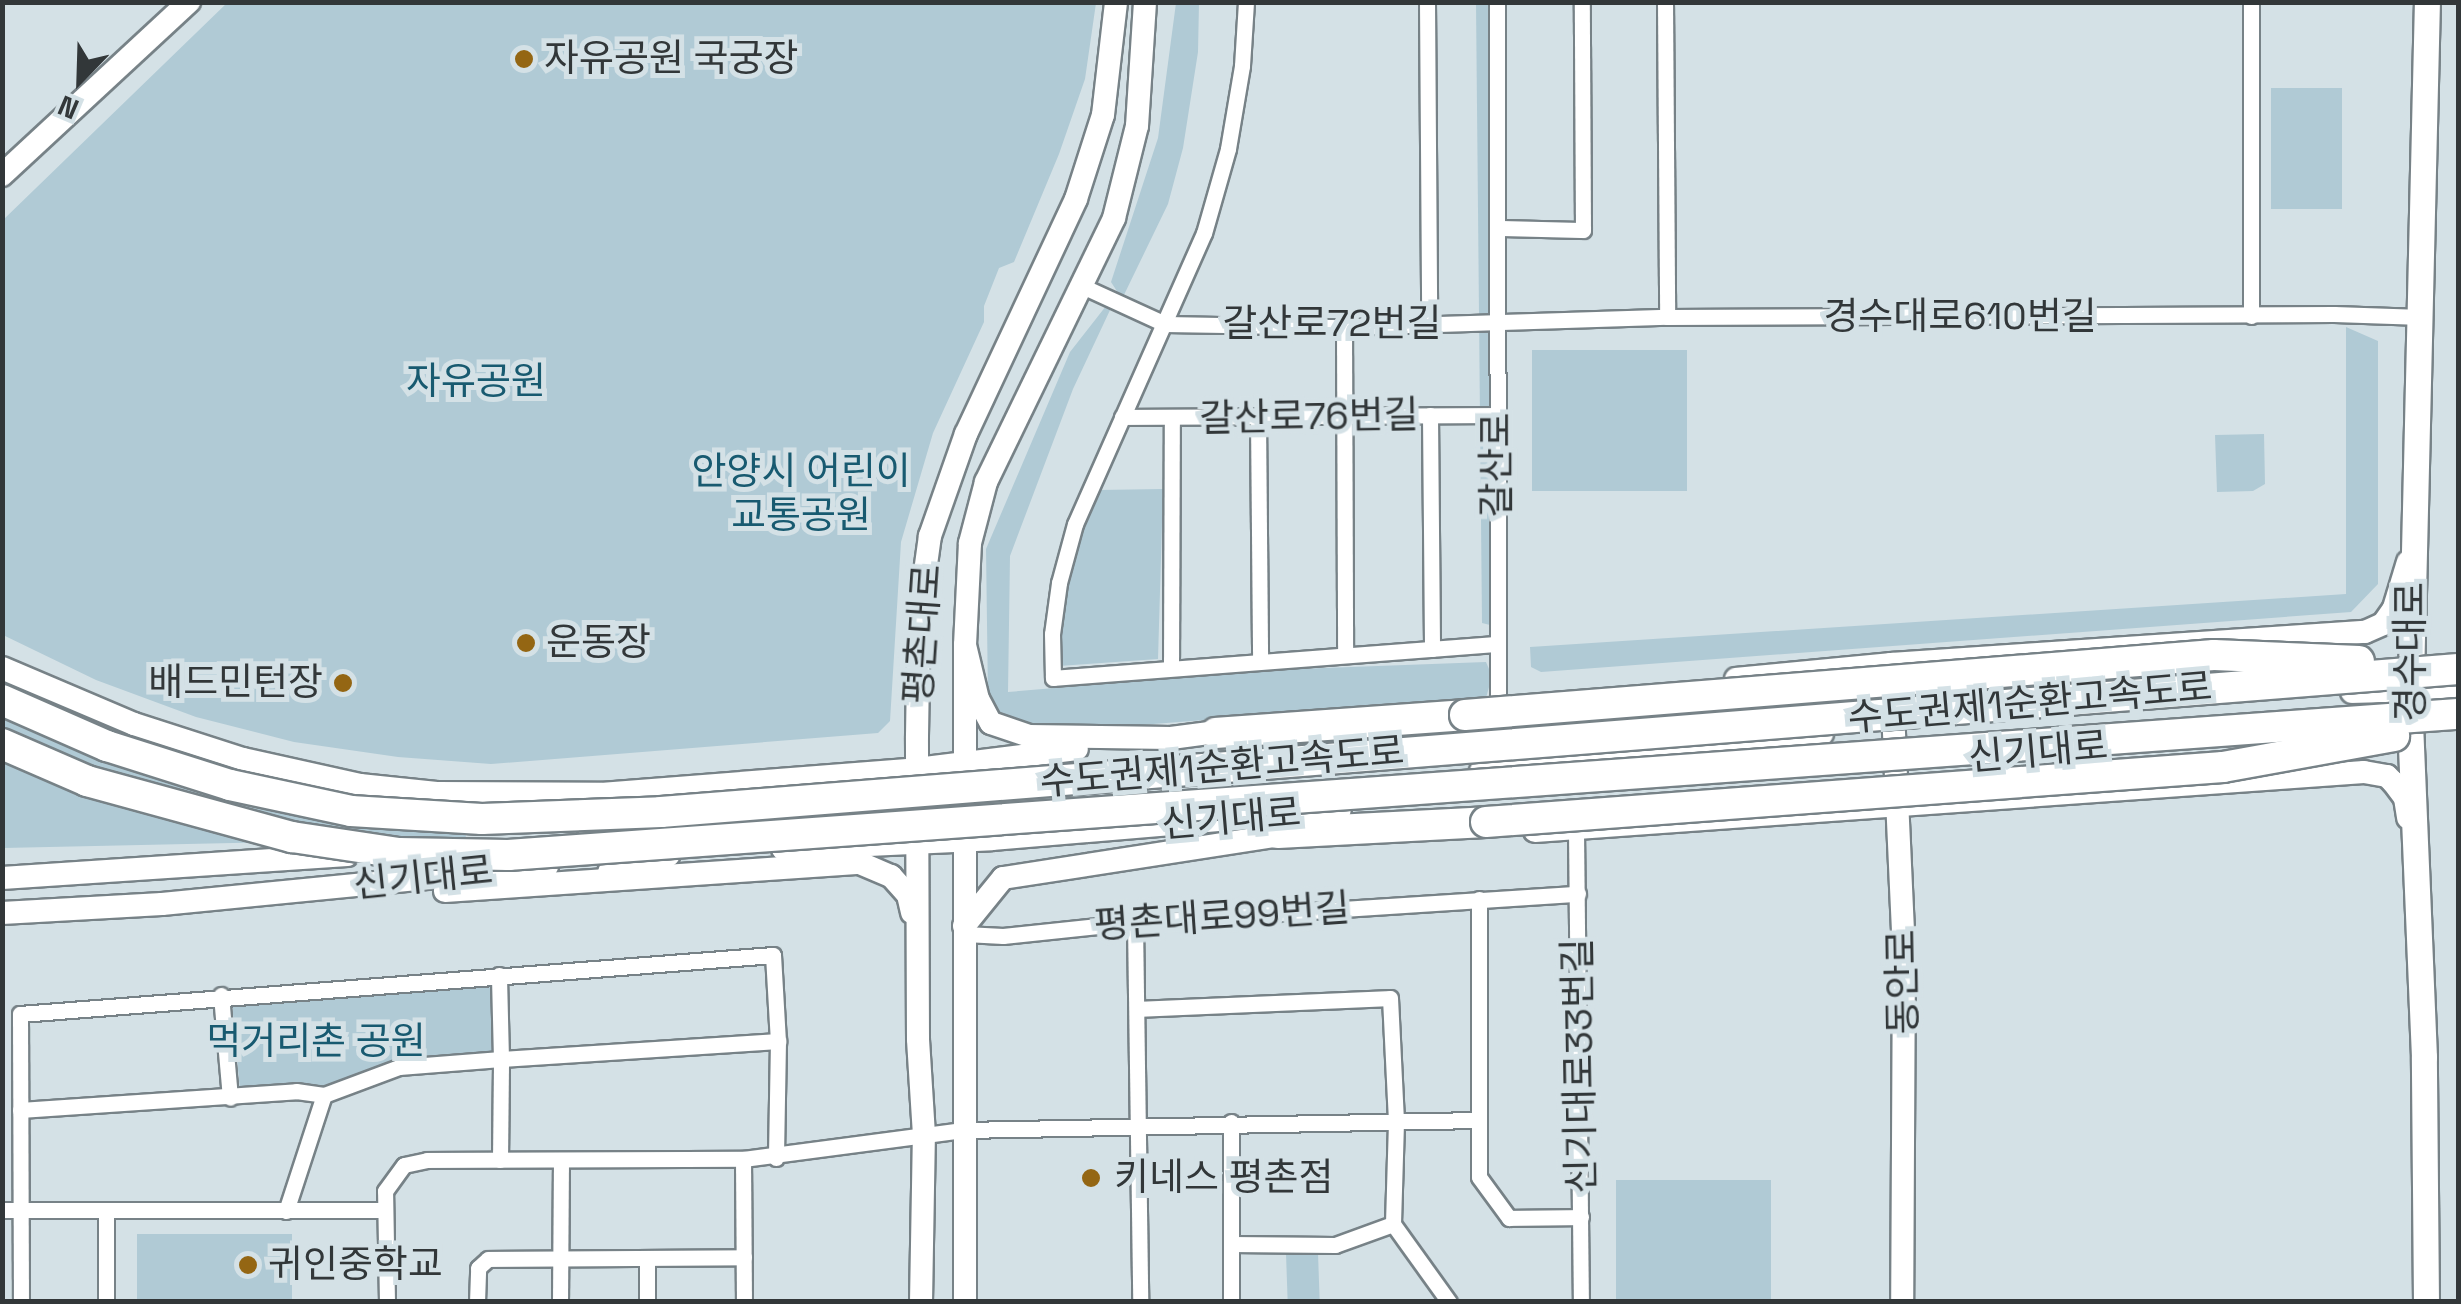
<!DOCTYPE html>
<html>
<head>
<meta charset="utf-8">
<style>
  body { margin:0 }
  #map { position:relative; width:2461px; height:1304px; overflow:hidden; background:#d4e1e6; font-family:"Space Grotesk","Noto Sans KR",sans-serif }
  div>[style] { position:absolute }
  .green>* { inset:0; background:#b0cad5; transform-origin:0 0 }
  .roads { filter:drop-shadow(2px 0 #778287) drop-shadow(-2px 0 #778287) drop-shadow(0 2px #778287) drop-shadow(0 -2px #778287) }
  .street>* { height:15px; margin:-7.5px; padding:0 7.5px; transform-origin:7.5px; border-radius:7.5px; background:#fff }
  .secondary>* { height:22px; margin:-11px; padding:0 11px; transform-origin:11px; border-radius:11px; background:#fff }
  .primary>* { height:25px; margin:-12.5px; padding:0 12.5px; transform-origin:12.5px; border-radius:12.5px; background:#fff }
  .highway>* { height:30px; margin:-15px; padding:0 15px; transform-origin:15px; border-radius:15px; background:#fff }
  .bridges { filter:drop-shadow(2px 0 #778287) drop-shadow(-2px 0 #778287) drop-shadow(0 2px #778287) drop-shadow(0 -2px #778287) }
  .highway-bridge>* { height:30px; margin:-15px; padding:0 15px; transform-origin:15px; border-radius:15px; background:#fff }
  .dots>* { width:28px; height:28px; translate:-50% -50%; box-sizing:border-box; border:5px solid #d4e1e6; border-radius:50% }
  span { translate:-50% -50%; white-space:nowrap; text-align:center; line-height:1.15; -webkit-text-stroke:10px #d4e1e6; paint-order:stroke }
  .poi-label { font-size:38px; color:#323739 }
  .left { translate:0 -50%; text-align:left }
  .right { translate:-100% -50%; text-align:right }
  .street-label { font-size:38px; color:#323739 }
  .park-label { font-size:38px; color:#185a70 }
  .frame { position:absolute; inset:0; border:5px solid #323739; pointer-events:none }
  .north { position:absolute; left:30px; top:30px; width:100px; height:100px; -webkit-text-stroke:8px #d4e1e6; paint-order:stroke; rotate:203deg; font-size:28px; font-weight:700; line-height:40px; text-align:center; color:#323739 }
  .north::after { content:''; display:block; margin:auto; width:35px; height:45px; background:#323739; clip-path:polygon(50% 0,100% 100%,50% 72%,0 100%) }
</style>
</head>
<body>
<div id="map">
  <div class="green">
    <div style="clip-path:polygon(228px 2px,1096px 3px,1085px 79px,1059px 154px,1014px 262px,999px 268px,984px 306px,984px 322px,933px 433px,901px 542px,890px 721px,878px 733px,491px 764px,398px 757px,294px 742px,196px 717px,96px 680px,3px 635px,3px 220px)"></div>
    <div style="clip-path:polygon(1176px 3px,1199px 3px,1198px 52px,1183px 148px,1168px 204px,1122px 299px,1111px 282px,1158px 138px)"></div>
    <div style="clip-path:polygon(1476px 3px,1493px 3px,1497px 622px,1490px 625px,1482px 623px)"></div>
    <div style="left:2342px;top:88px;width:121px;height:71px;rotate:90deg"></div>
    <div style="clip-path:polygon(1106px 306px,1111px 308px,1073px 389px,1010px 556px,1008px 692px,1270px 670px,1486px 662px,1492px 676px,1486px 698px,1025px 734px,996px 719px,988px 698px,986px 549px,1070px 352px)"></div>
    <div style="clip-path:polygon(2346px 327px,2378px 341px,2378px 584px,2351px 612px,1541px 672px,1531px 667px,1530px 647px,2346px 594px)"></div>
    <div style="left:1532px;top:350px;width:155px;height:141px"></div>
    <div style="clip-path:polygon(2264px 434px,2265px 484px,2253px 491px,2217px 492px,2215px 435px)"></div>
    <div style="clip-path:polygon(1163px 489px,1158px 659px,1059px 666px,1058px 628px,1078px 533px,1099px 490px)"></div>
    <div style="clip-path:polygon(2px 700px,117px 754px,464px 824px,466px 838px,3px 848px)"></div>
    <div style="clip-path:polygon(495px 981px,494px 1051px,399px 1060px,322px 1091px,240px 1091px,232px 1003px)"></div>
    <div style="left:1771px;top:1180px;width:121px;height:155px;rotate:90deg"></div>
    <div style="left:292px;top:1234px;width:67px;height:155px;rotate:90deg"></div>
    <div style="left:1318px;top:1253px;width:48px;height:32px;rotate:88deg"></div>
  </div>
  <div class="roads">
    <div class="street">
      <div style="left:1246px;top:2px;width:64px;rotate:93.6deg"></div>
      <div style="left:1242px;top:66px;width:84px;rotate:99.6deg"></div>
      <div style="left:1228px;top:149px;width:87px;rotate:105.9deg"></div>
      <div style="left:1204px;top:233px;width:318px;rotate:113.9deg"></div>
      <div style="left:1075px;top:524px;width:61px;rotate:105.2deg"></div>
      <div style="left:1059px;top:583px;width:51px;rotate:97.8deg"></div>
      <div style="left:1052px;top:634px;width:44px;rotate:88.7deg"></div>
      <div style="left:1053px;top:678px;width:446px;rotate:-4.4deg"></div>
      <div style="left:1427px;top:2px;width:324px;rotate:89.6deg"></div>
      <div style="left:1497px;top:2px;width:701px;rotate:89.92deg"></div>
      <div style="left:1665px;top:2px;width:315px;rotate:89.6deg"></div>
      <div style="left:2251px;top:2px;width:314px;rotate:90deg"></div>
      <div style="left:1499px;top:228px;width:84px;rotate:1.4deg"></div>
      <div style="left:1583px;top:230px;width:228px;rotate:-90.3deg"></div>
      <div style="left:1082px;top:286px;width:91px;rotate:24.6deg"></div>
      <div style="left:1165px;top:324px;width:179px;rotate:1deg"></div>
      <div style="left:1344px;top:327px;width:323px;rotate:-1.8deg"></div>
      <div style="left:1667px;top:317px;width:667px;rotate:-0.26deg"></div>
      <div style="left:2334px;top:314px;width:88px;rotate:2deg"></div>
      <div style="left:1344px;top:327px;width:328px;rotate:89.8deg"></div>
      <div style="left:1430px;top:415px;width:234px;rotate:89.5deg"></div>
      <div style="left:1122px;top:417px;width:375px;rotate:-0.3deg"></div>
      <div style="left:1258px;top:418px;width:243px;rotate:89.5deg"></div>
      <div style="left:1171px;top:668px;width:250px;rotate:-89.8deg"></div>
      <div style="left:1576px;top:831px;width:471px;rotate:89.4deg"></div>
      <div style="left:1479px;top:899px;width:278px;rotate:90deg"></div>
      <div style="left:1479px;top:1177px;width:51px;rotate:53.8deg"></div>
      <div style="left:1509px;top:1218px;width:72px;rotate:-0.8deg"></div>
      <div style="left:1135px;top:923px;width:379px;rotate:89.2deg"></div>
      <div style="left:965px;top:934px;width:38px;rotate:3deg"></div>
      <div style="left:1003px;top:936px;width:124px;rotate:-6deg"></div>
      <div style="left:1126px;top:923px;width:453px;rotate:-3.7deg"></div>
      <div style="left:221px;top:995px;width:103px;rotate:85deg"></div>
      <div style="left:1137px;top:1009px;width:253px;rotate:-2.5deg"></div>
      <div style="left:1390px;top:998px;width:124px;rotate:87.2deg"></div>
      <div style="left:1396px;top:1122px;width:102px;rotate:91.7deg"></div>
      <div style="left:1393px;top:1224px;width:96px;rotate:54.3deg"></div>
      <div style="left:20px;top:1110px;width:277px;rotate:-3.9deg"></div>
      <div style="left:296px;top:1091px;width:28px;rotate:8deg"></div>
      <div style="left:1231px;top:1122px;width:180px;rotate:90deg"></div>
      <div style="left:743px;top:1159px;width:222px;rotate:-7.5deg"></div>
      <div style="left:963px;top:1130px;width:515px;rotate:-1.11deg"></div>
      <div style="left:500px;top:1160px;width:101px;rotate:-89.4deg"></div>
      <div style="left:501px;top:1059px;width:278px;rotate:-3.7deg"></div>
      <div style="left:2px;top:1210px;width:382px"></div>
      <div style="left:286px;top:1211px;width:122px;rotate:-71.9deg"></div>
      <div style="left:324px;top:1095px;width:80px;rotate:-20.5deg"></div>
      <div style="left:399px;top:1067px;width:102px;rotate:-4.5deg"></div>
      <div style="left:501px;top:1059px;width:84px;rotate:-91.4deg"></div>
      <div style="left:1231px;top:1244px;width:104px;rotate:0.6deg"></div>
      <div style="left:1335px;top:1245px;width:62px;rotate:-19.9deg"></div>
      <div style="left:647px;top:1258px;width:44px;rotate:90deg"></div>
      <div style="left:21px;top:1302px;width:288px;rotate:-90.2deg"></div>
      <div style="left:20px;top:1014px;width:755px;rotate:-4.48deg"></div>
      <div style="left:773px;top:955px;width:86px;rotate:86.7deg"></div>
      <div style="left:778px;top:1041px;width:117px;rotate:91deg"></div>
      <div style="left:106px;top:1302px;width:91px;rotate:-90deg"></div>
      <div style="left:387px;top:1302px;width:111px;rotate:-91deg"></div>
      <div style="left:385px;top:1191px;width:32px;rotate:-54deg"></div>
      <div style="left:404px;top:1165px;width:24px;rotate:-12deg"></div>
      <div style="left:427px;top:1160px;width:316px;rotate:-0.2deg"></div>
      <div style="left:743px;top:1159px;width:143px;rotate:89.6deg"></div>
      <div style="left:477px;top:1302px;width:34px;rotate:-88deg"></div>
      <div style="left:478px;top:1268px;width:13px;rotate:-42deg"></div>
      <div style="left:488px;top:1259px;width:256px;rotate:-0.4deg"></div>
      <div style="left:560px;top:1302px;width:141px;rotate:-89.6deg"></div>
    </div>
    <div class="secondary">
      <div style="left:2px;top:175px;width:255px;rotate:-42.8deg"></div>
      <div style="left:965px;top:645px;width:56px;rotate:76.5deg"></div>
      <div style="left:978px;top:699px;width:27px;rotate:62deg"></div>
      <div style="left:991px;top:723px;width:40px;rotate:18.9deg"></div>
      <div style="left:1029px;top:736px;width:142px;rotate:0.8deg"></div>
      <div style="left:1171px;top:738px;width:62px;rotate:-7.5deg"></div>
      <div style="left:1891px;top:667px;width:286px;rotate:87.4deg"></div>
      <div style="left:1904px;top:953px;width:349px;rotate:90.3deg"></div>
      <div style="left:2px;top:668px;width:143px;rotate:23deg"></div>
      <div style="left:134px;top:724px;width:114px;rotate:17.8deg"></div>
      <div style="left:243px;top:759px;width:120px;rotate:12.5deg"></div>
      <div style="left:360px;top:785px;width:77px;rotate:5.9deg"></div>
      <div style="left:437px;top:793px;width:164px;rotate:0.3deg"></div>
      <div style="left:601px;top:794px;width:317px;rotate:-4.5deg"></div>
      <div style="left:917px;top:769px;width:161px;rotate:-7.1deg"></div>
      <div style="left:1736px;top:679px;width:156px;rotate:-5.5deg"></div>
      <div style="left:1891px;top:664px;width:475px;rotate:-3.9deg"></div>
      <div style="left:2365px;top:632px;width:20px;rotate:-24deg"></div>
      <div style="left:2383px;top:624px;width:19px;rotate:-55deg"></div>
      <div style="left:2394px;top:608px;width:48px;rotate:-73.1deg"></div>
      <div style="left:2352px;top:692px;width:106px;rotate:-1.6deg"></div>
      <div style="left:1481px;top:771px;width:343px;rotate:-6.2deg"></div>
      <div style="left:588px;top:826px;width:76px;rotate:5.3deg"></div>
      <div style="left:1535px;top:831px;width:831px;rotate:-4.07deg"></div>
      <div style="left:2364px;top:772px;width:23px;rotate:10deg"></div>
      <div style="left:2387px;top:776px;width:8px;rotate:45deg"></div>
      <div style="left:2393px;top:782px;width:20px;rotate:53deg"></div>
      <div style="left:2405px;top:798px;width:20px;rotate:81deg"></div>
      <div style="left:783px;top:849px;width:209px;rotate:-2.7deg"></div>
      <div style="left:992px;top:839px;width:349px;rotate:-4.8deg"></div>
      <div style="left:609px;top:872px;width:62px;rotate:-15.8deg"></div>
      <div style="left:2px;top:878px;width:346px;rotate:-3.8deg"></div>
      <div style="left:445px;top:891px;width:416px;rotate:-3.9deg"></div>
      <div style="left:860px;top:863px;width:34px;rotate:23deg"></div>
      <div style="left:891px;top:876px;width:25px;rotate:48deg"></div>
      <div style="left:908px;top:895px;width:18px;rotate:77deg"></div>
      <div style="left:2px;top:913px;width:160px;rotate:-3.2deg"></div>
      <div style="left:162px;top:904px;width:387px;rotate:-5.6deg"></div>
      <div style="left:964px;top:926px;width:62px;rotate:-50.9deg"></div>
      <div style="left:1003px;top:878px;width:293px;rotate:-8.8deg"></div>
      <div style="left:921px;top:1302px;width:167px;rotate:-89deg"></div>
      <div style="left:924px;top:1135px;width:96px;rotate:-93.6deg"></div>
      <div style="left:918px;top:1039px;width:303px;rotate:-90.2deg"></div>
      <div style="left:917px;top:736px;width:121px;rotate:-89.1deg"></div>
      <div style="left:919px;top:615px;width:80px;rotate:-82.1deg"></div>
      <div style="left:930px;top:536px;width:108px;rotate:-70.6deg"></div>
      <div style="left:966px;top:434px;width:259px;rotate:-64.9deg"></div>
      <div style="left:1076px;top:199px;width:88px;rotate:-72.2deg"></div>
      <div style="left:1103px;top:115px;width:114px;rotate:-83.4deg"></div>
      <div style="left:965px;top:1302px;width:657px;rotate:-90deg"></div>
      <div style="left:965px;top:645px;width:102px;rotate:-87.2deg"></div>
      <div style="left:970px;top:543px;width:63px;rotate:-75.3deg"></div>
      <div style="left:986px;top:482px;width:293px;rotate:-64.1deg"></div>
      <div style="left:1114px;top:218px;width:95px;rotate:-76deg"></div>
      <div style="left:1137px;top:126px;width:124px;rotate:-86.3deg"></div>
    </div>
    <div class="primary">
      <div style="left:2426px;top:1302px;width:245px;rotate:-90.5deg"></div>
      <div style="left:2424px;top:1057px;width:336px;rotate:-92.4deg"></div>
      <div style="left:2410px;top:721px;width:719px;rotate:-88.65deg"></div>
    </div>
    <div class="highway">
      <div style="left:1216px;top:733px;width:250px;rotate:-4.1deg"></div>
      <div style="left:1278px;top:833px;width:208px;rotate:-3deg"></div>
    </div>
  </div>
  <div class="bridges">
    <div class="highway-bridge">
      <div style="left:2px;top:700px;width:115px;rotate:23.7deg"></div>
      <div style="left:107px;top:746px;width:129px;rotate:17.6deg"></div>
      <div style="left:230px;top:785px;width:124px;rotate:12.1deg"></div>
      <div style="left:351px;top:811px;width:131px;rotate:3.5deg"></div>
      <div style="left:482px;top:819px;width:179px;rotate:-2.2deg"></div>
      <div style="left:661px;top:812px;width:1803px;rotate:-4.55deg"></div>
      <div style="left:1465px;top:715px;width:751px;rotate:-4.58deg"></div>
      <div style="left:2214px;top:655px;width:145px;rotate:2.4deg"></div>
      <div style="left:2px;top:744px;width:93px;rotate:23.5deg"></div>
      <div style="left:87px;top:781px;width:213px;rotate:15.3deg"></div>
      <div style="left:292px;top:837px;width:108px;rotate:8.5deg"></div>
      <div style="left:399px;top:853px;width:109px;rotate:1.1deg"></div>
      <div style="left:508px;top:855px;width:1955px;rotate:-4.14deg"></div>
      <div style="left:1486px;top:822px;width:739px;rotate:-4.27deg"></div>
      <div style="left:2223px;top:767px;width:174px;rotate:-10.3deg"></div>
    </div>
  </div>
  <div class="dots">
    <div style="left:524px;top:59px;background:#946613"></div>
    <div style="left:526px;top:643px;background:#946613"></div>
    <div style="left:343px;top:683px;background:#946613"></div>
    <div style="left:1091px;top:1178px;background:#946613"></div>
    <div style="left:248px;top:1265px;background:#946613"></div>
  </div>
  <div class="poi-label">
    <span class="left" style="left:544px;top:59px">자유공원 국궁장</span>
    <span class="left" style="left:546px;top:643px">운동장</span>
    <span class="right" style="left:323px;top:683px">배드민턴장</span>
    <span class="left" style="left:1114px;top:1178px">키네스 평촌점</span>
    <span class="left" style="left:268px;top:1265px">귀인중학교</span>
  </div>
  <div class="street-label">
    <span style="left:1960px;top:317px">경수대로610번길</span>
    <span style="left:1332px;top:324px">갈산로72번길</span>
    <span style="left:1309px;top:417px;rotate:-1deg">갈산로76번길</span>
    <span style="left:1497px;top:465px;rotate:-90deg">갈산로</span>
    <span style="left:923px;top:634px;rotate:-86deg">평촌대로</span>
    <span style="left:2411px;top:652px;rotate:-90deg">경수대로</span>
    <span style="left:2030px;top:703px;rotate:-5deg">수도권제1순환고속도로</span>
    <span style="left:2038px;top:752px;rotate:-5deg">신기대로</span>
    <span style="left:1222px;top:767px;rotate:-5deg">수도권제1순환고속도로</span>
    <span style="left:1231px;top:819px;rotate:-5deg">신기대로</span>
    <span style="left:423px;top:878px;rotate:-6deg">신기대로</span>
    <span style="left:1222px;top:917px;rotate:-4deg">평촌대로99번길</span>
    <span style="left:1903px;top:982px;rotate:-91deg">동안로</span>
    <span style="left:1580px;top:1066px;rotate:-91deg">신기대로33번길</span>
  </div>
  <div class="park-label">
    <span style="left:476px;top:382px">자유공원</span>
    <span style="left:801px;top:494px">안양시 어린이<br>교통공원</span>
    <span style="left:316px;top:1042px">먹거리촌 공원</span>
  </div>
  <div class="frame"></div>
  <div class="north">N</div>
</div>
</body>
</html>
